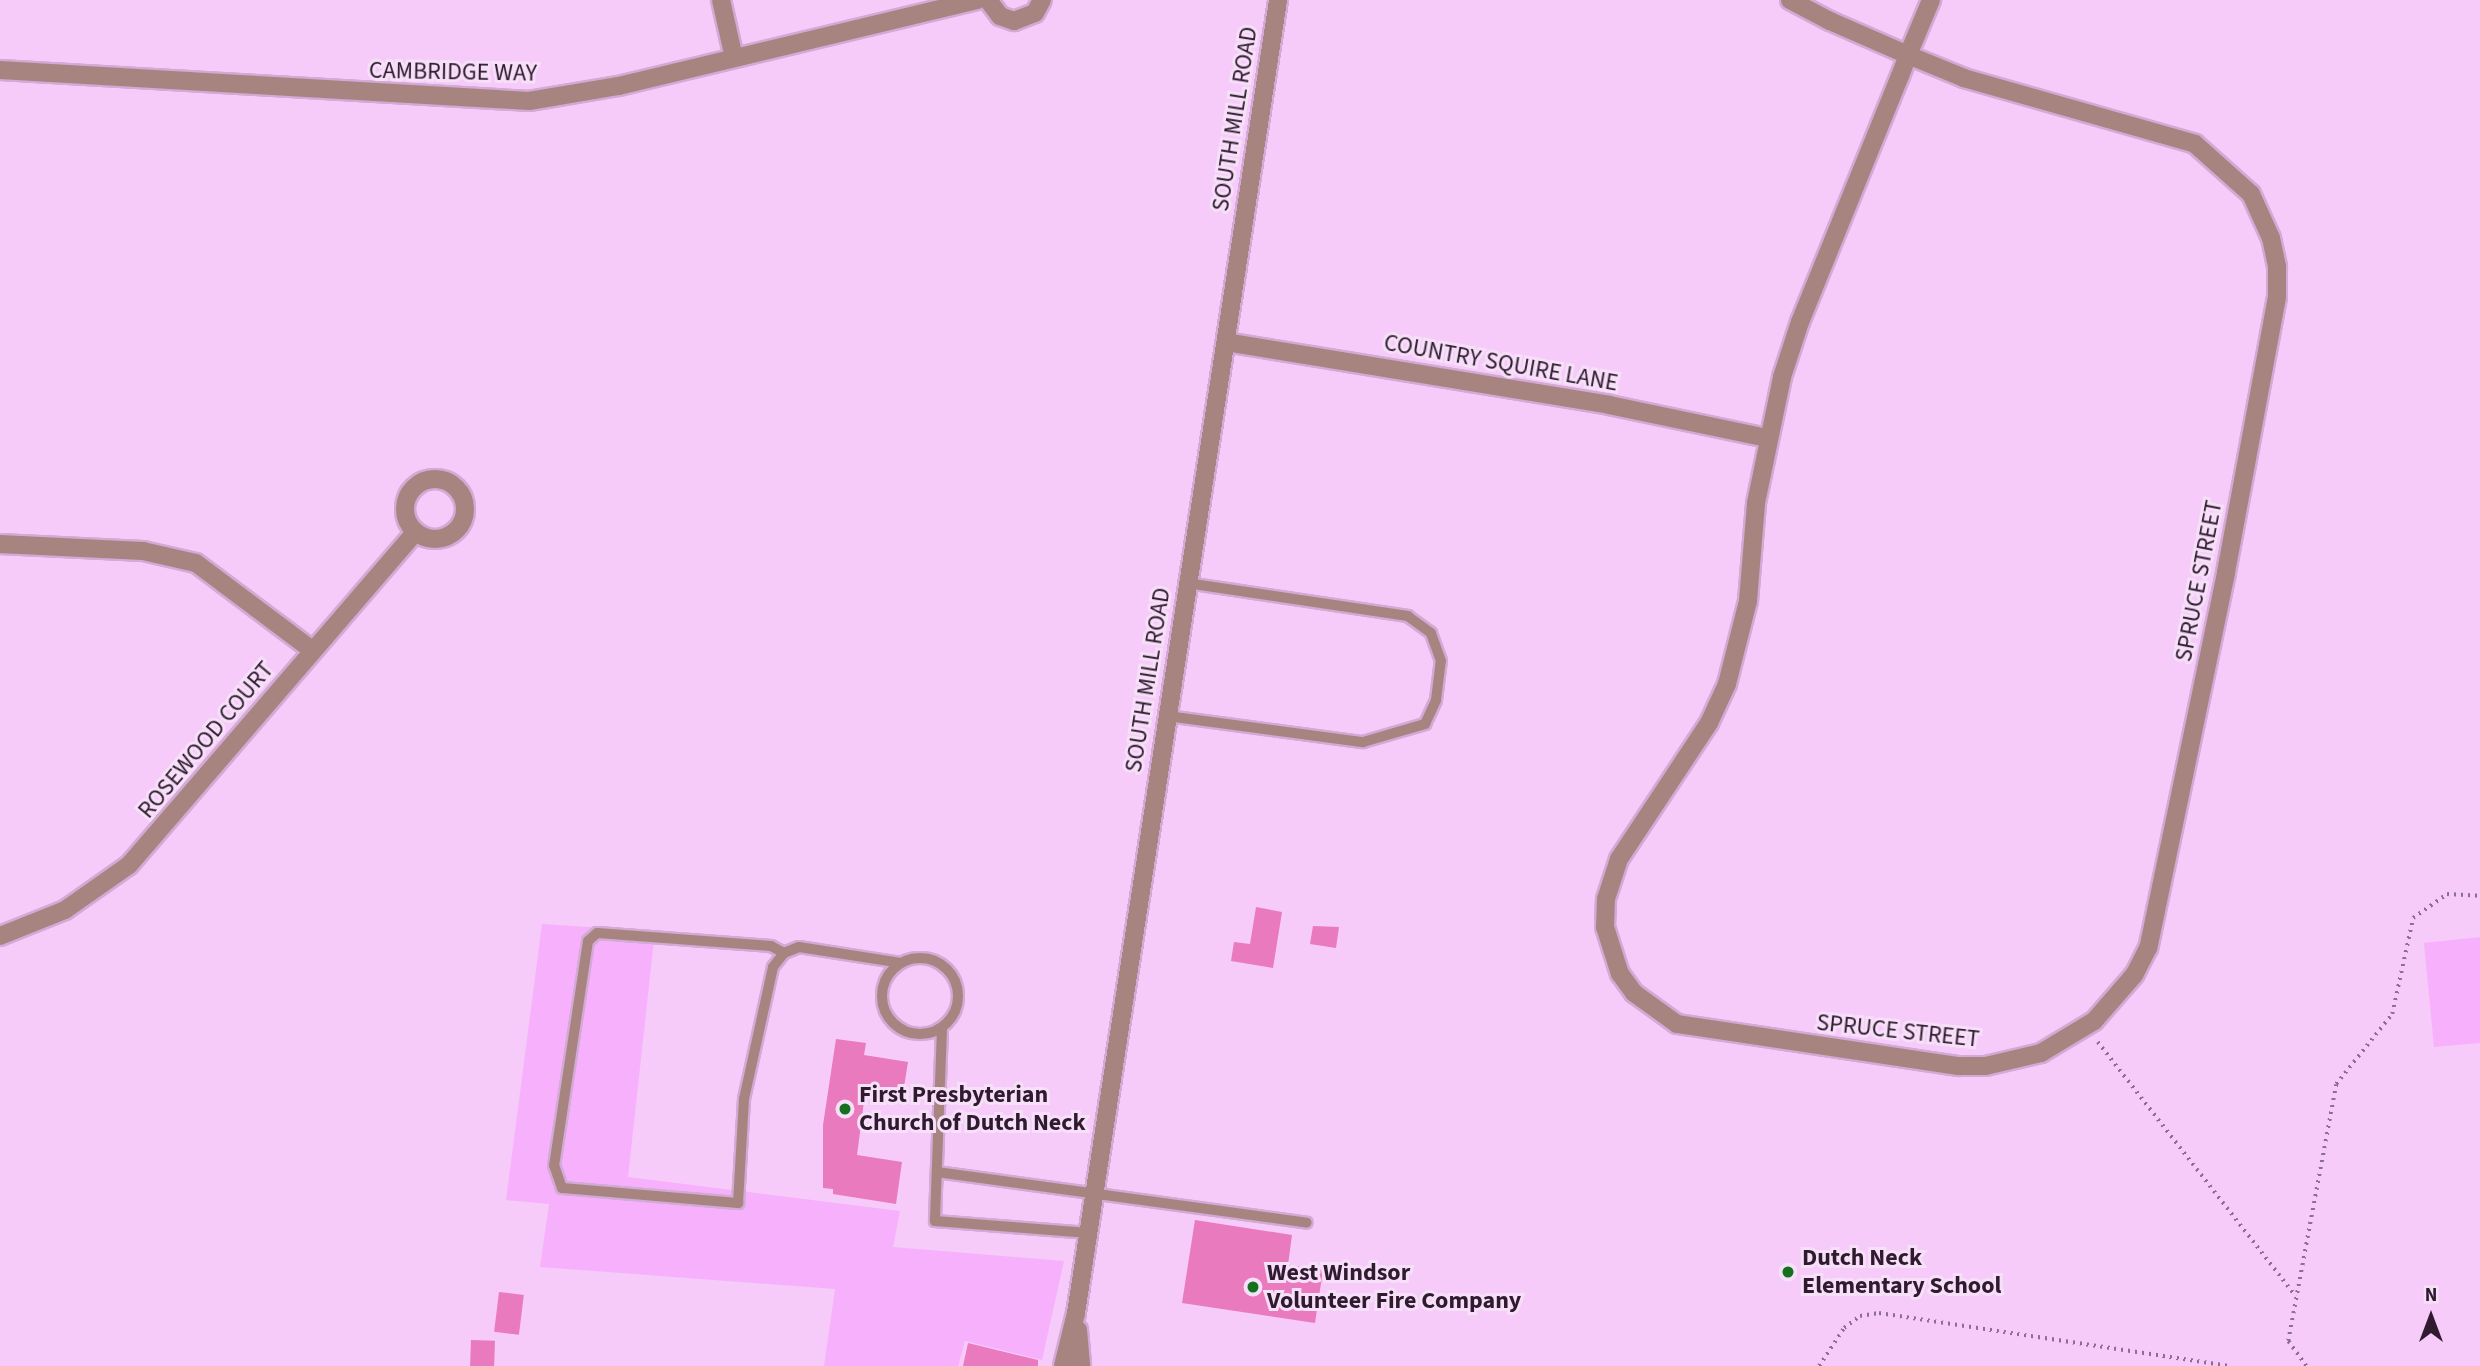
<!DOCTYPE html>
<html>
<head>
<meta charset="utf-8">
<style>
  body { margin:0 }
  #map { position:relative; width:2480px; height:1366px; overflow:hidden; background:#f6caf9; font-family:"Source Sans 3",sans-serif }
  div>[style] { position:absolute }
  .green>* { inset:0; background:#f7b1fc }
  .building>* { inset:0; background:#e87abd; transform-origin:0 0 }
  .path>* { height:3.5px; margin-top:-1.75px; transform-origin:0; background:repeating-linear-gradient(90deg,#8e6e90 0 2px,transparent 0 7px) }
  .roads { filter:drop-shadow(2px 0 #d2aad5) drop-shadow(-2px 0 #d2aad5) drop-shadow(0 2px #d2aad5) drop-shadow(0 -2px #d2aad5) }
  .service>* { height:10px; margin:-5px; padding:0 5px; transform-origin:5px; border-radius:5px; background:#a88481 }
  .service>.ring { margin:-5px; padding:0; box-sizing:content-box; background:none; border:10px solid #a88481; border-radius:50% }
  .minor>* { height:18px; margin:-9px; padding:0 9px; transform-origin:9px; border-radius:9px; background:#a88481 }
  .minor>.ring { margin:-9px; padding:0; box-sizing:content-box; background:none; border:18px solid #a88481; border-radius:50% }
  .tertiary>* { height:18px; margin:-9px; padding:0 9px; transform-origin:9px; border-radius:9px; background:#a88481 }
  .dots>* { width:19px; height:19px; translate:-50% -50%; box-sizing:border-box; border:4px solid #f6e0f8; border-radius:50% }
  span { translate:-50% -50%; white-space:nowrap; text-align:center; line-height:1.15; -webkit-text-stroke:6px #f6e0f8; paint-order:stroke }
  .street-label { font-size:24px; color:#2f1a30 }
  .poi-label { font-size:24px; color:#2f1a30; font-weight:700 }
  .left { translate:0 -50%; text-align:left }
  .north { position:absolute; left:2396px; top:1282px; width:70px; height:70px; -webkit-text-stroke:5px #f6e0f8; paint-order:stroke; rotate:0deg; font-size:19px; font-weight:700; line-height:28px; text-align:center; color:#2f1a30 }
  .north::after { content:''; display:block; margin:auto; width:24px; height:32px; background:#2f1a30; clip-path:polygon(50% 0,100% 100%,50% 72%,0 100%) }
</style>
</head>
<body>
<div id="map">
  <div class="green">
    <div style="clip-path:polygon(542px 924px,655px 931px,628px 1177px,900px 1211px,893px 1247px,1064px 1261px,1042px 1360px,965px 1341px,958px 1366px,824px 1366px,835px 1289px,540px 1267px,549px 1204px,506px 1200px)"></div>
    <div style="clip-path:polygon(2480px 937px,2480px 1043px,2434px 1047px,2424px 943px)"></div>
  </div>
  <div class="building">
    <div style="clip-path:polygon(1256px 907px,1282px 912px,1273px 968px,1231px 961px,1234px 942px,1250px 944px)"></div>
    <div style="clip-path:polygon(1313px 926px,1339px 927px,1336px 948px,1310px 944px)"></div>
    <div style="clip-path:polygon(836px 1039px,866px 1043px,864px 1055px,908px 1062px,903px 1093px,866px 1086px,857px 1155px,902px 1162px,896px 1204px,833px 1194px,833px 1189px,823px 1188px,823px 1125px)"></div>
    <div style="clip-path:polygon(1195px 1220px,1292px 1235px,1288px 1265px,1323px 1270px,1315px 1323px,1182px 1303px)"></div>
    <div style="left:499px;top:1292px;width:25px;height:40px;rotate:7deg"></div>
    <div style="left:471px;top:1340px;width:24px;height:26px;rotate:2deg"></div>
    <div style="clip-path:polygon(968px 1343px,1038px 1360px,1038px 1366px,963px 1366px)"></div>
  </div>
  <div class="path">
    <div style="left:2098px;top:1042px;width:322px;rotate:52.1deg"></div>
    <div style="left:1819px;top:1366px;width:45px;rotate:-56.7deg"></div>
    <div style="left:1844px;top:1328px;width:20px;rotate:-37deg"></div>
    <div style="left:1860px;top:1316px;width:19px;rotate:-9deg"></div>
    <div style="left:1879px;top:1313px;width:356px;rotate:8.6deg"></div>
    <div style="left:2306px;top:1366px;width:31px;rotate:-126deg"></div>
    <div style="left:2288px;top:1341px;width:261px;rotate:-79.4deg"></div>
    <div style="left:2336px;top:1084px;width:90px;rotate:-51.3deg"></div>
    <div style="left:2392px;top:1014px;width:98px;rotate:-77.7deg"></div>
    <div style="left:2413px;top:918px;width:42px;rotate:-35.2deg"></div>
    <div style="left:2447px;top:894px;width:33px;rotate:3deg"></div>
  </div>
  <div class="roads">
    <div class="service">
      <div style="left:1167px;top:716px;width:198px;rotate:7.6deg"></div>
      <div style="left:1363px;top:742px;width:65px;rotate:-16.2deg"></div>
      <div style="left:1425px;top:724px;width:26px;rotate:-65deg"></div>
      <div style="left:1436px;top:700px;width:39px;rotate:-83deg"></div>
      <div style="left:1441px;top:661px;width:30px;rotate:-110deg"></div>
      <div style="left:1431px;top:633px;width:29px;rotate:-144deg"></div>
      <div style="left:1408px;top:616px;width:222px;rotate:-171.5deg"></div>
      <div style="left:784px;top:953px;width:15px;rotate:-152deg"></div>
      <div style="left:771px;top:946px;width:174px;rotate:-175.7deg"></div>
      <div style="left:597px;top:933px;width:12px;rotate:138deg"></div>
      <div style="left:588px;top:941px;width:227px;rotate:98.6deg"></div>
      <div style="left:554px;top:1165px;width:24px;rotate:71deg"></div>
      <div style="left:562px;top:1188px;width:177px;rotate:4.9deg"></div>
      <div style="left:738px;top:1203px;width:104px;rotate:-86.7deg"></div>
      <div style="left:744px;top:1099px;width:135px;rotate:-77.6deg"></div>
      <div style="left:773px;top:967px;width:18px;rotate:-52deg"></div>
      <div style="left:784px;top:953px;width:16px;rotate:-22deg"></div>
      <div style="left:799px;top:947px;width:103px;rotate:8.9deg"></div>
      <div class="ring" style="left:882px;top:958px;width:66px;height:66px"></div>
      <div style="left:942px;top:1028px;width:193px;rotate:92.1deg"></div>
      <div style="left:935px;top:1221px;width:151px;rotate:4.5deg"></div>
      <div style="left:937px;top:1172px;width:373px;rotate:7.8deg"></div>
    </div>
    <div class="minor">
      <div style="left:721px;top:0;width:59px;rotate:77.4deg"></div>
      <div style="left:988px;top:0;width:20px;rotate:53deg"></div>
      <div style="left:1000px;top:16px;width:15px;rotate:20deg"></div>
      <div style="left:1014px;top:21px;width:22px;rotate:-21deg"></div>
      <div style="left:1035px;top:13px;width:15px;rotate:-62deg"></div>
      <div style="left:1790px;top:0;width:45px;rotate:27.7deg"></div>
      <div style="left:1830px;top:21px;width:85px;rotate:23.6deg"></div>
      <div style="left:1908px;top:55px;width:61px;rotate:22.3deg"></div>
      <div style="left:1964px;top:78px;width:240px;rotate:15.9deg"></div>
      <div style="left:2195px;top:144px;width:75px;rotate:41.8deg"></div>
      <div style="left:2251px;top:194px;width:48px;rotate:65.6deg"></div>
      <div style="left:2271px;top:238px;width:30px;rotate:78deg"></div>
      <div style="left:2277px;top:267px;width:30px;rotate:90deg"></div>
      <div style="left:2277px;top:297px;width:281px;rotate:100.5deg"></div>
      <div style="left:2226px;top:573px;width:383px;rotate:101.7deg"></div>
      <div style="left:2148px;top:948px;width:30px;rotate:117deg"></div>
      <div style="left:2134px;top:975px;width:61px;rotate:131deg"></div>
      <div style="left:2094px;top:1021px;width:62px;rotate:148.9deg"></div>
      <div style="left:2041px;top:1053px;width:57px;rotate:166.9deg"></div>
      <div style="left:1985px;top:1066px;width:27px;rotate:180deg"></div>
      <div style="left:1958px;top:1066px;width:284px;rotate:-171.5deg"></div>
      <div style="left:1677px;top:1024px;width:53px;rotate:-144.2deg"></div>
      <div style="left:1634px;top:993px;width:24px;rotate:-126deg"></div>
      <div style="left:1620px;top:974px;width:49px;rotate:-107.7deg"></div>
      <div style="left:1605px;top:927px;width:28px;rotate:-88deg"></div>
      <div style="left:1606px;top:899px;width:42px;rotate:-72deg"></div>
      <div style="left:1619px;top:859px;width:163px;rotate:-56.5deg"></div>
      <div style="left:1709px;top:723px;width:43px;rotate:-65.2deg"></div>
      <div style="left:1727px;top:684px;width:86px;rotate:-75.8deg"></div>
      <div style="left:1748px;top:601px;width:98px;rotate:-85.3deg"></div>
      <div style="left:1756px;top:503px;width:129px;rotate:-78.3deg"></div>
      <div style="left:1782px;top:377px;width:58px;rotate:-71.9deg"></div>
      <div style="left:1800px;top:322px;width:266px;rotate:-67.9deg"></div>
      <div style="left:1900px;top:76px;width:22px;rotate:-69deg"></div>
      <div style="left:1908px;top:55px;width:60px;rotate:-67.3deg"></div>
      <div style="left:0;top:70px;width:530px;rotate:3.35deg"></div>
      <div style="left:529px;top:101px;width:91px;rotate:-9.5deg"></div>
      <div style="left:619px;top:86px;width:369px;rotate:-13.5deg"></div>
      <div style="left:1226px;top:342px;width:388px;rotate:9.3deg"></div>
      <div style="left:1609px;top:405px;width:161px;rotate:11.8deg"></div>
      <div class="ring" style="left:405px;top:479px;width:42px;height:42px"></div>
      <div style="left:0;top:544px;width:143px;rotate:2.8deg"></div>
      <div style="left:143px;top:551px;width:54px;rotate:12.8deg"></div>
      <div style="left:196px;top:563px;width:146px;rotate:36.9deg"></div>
      <div style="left:0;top:936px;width:70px;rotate:-21.8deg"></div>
      <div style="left:65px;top:910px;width:78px;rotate:-35.1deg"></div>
      <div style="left:129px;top:865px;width:439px;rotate:-49.3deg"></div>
    </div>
    <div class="tertiary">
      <div style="left:1078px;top:1330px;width:36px;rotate:85deg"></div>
      <div style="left:1063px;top:1366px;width:55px;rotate:-76.2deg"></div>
      <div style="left:1076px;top:1313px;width:1328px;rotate:-81.25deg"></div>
    </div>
  </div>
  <div class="dots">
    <div style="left:845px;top:1109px;background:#14701d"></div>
    <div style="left:1788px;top:1272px;background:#14701d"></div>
    <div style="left:1253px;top:1287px;background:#14701d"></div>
  </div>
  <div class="street-label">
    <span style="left:453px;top:72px;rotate:1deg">CAMBRIDGE WAY</span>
    <span style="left:1235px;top:119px;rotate:-81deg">SOUTH MILL ROAD</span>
    <span style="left:1501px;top:363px;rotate:10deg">COUNTRY SQUIRE LANE</span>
    <span style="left:2199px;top:581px;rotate:-79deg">SPRUCE STREET</span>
    <span style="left:1148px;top:680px;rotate:-81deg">SOUTH MILL ROAD</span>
    <span style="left:206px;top:740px;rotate:-50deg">ROSEWOOD COURT</span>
    <span style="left:1898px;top:1031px;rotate:6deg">SPRUCE STREET</span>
  </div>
  <div class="poi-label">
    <span class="left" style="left:859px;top:1109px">First Presbyterian<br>Church of Dutch Neck</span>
    <span class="left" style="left:1802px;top:1272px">Dutch Neck<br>Elementary School</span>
    <span class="left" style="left:1267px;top:1287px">West Windsor<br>Volunteer Fire Company</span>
  </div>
  <div class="north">N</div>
</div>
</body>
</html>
